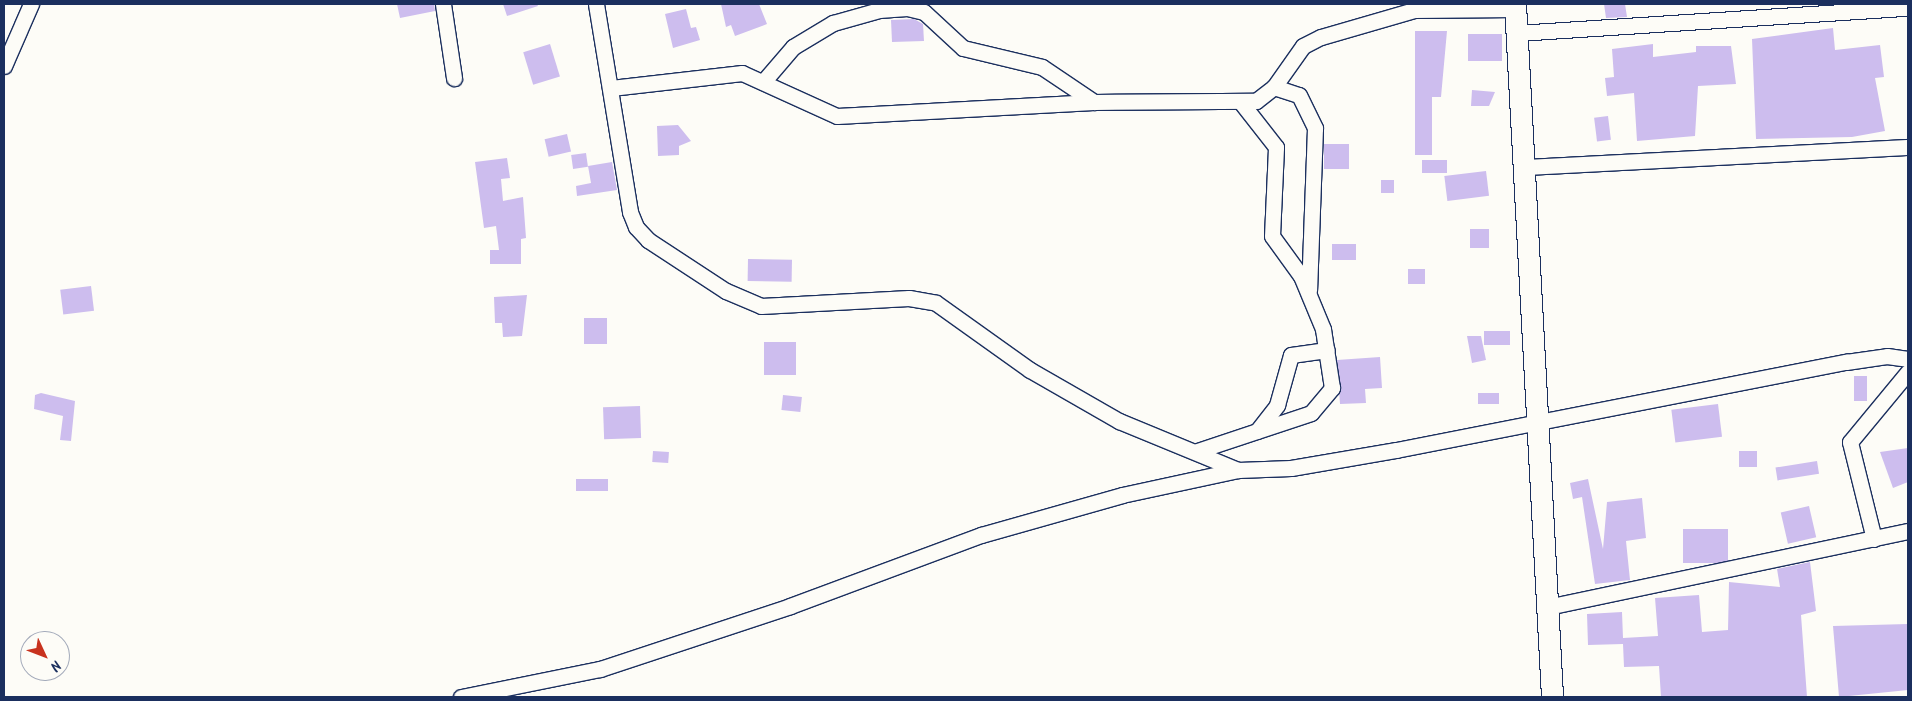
<!DOCTYPE html>
<html>
<head>
<meta charset="utf-8">
<style>
  body { margin:0 }
  #map { position:relative; width:1912px; height:701px; overflow:hidden; background:#fdfcf7; font-family:Kalam,sans-serif }
  div>[style] { position:absolute }
  .building>* { inset:0; background:#cdbdee; transform-origin:0 0 }
  .roads { filter:drop-shadow(1px 0 #1b2f5e) drop-shadow(-1px 0 #1b2f5e) drop-shadow(0 1px #1b2f5e) drop-shadow(0 -1px #1b2f5e) }
  .street>* { height:15px; margin:-7.5px; padding:0 7.5px; transform-origin:7.5px; border-radius:7.5px; background:#fdfcf7 }
  .secondary>* { height:21px; margin:-10.5px; padding:0 10.5px; transform-origin:10.5px; border-radius:10.5px; background:#fdfcf7 }
  span { translate:-50% -50%; white-space:nowrap; text-align:center; line-height:1.15; -webkit-text-stroke:4px #fdfcf7; paint-order:stroke }
  .frame { position:absolute; inset:0; border:5px solid #1b2f5e; pointer-events:none }
  .north { position:absolute; left:20px; top:631px; width:50px; height:50px; box-sizing:border-box; background:#fdfcf7; border:1px solid #a3aaba; border-radius:50%; rotate:133deg; font-size:14px; font-weight:700; line-height:20px; text-align:center; color:#1b2f5e }
  .north::after { content:''; display:block; margin:auto; width:18px; height:22px; background:#c8321e; clip-path:polygon(50% 0,100% 100%,50% 72%,0 100%) }
</style>
</head>
<body>
<div id="map">
  <div class="building">
    <div style="clip-path:polygon(397px 4px,434px 4px,435px 11px,400px 18px)"></div>
    <div style="clip-path:polygon(503px 4px,537px 4px,538px 6px,507px 16px)"></div>
    <div style="clip-path:polygon(721px 4px,759px 4px,767px 24px,735px 36px,731px 25px,726px 27px)"></div>
    <div style="clip-path:polygon(1604px 4px,1625px 4px,1627px 17px,1606px 18px)"></div>
    <div style="clip-path:polygon(686px 9px,691px 28px,696px 27px,700px 40px,673px 48px,665px 14px)"></div>
    <div style="clip-path:polygon(914px 19px,923px 24px,924px 41px,892px 42px,891px 20px)"></div>
    <div style="clip-path:polygon(1833px 28px,1835px 50px,1880px 45px,1884px 77px,1875px 78px,1885px 131px,1852px 137px,1756px 139px,1752px 39px)"></div>
    <div style="clip-path:polygon(1415px 31px,1447px 31px,1441px 97px,1432px 97px,1432px 155px,1415px 155px)"></div>
    <div style="left:1468px;top:34px;width:34px;height:27px"></div>
    <div style="left:550px;top:44px;width:34px;height:28px;rotate:73deg"></div>
    <div style="clip-path:polygon(1653px 44px,1653px 57px,1696px 52px,1696px 46px,1731px 46px,1736px 84px,1698px 86px,1695px 136px,1637px 141px,1634px 93px,1607px 96px,1605px 78px,1614px 77px,1612px 49px)"></div>
    <div style="clip-path:polygon(1472px 90px,1495px 92px,1489px 106px,1471px 106px)"></div>
    <div style="left:1608px;top:116px;width:24px;height:14px;rotate:83deg"></div>
    <div style="clip-path:polygon(678px 125px,691px 141px,679px 146px,679px 155px,658px 156px,657px 126px)"></div>
    <div style="left:567px;top:134px;width:18px;height:23px;rotate:77deg"></div>
    <div style="left:1324px;top:144px;width:25px;height:25px"></div>
    <div style="left:586px;top:153px;width:14px;height:15px;rotate:82deg"></div>
    <div style="clip-path:polygon(507px 158px,510px 178px,501px 179px,503px 201px,523px 197px,526px 238px,521px 239px,521px 264px,490px 264px,490px 250px,499px 250px,496px 226px,484px 228px,475px 162px)"></div>
    <div style="left:1422px;top:160px;width:25px;height:13px"></div>
    <div style="clip-path:polygon(612px 162px,617px 190px,577px 196px,576px 186px,591px 183px,588px 166px)"></div>
    <div style="left:1486px;top:171px;width:25px;height:42px;rotate:83deg"></div>
    <div style="left:1381px;top:180px;width:13px;height:13px"></div>
    <div style="left:1470px;top:229px;width:19px;height:19px"></div>
    <div style="left:1332px;top:244px;width:24px;height:16px"></div>
    <div style="left:748px;top:259px;width:44px;height:22px;rotate:1deg"></div>
    <div style="left:1408px;top:269px;width:17px;height:15px"></div>
    <div style="left:91px;top:286px;width:25px;height:31px;rotate:83deg"></div>
    <div style="clip-path:polygon(527px 295px,522px 336px,503px 337px,502px 323px,495px 323px,494px 297px)"></div>
    <div style="left:584px;top:318px;width:23px;height:26px"></div>
    <div style="left:1484px;top:331px;width:26px;height:14px"></div>
    <div style="clip-path:polygon(1467px 336px,1481px 336px,1486px 360px,1472px 363px)"></div>
    <div style="left:764px;top:342px;width:32px;height:33px"></div>
    <div style="clip-path:polygon(1380px 357px,1382px 388px,1365px 389px,1366px 403px,1340px 404px,1337px 360px)"></div>
    <div style="left:1854px;top:376px;width:13px;height:25px"></div>
    <div style="clip-path:polygon(41px 393px,75px 401px,71px 441px,60px 440px,63px 416px,34px 409px,35px 395px)"></div>
    <div style="left:1478px;top:393px;width:21px;height:11px"></div>
    <div style="left:783px;top:395px;width:19px;height:15px;rotate:6deg"></div>
    <div style="left:1718px;top:404px;width:33px;height:47px;rotate:83deg"></div>
    <div style="left:640px;top:406px;width:32px;height:37px;rotate:88deg"></div>
    <div style="clip-path:polygon(1908px 448px,1908px 482px,1893px 488px,1880px 452px)"></div>
    <div style="left:653px;top:451px;width:16px;height:11px;rotate:4deg"></div>
    <div style="left:1739px;top:451px;width:18px;height:16px"></div>
    <div style="left:1817px;top:461px;width:13px;height:42px;rotate:81deg"></div>
    <div style="left:576px;top:479px;width:32px;height:12px"></div>
    <div style="clip-path:polygon(1588px 479px,1603px 549px,1607px 502px,1642px 498px,1646px 538px,1626px 541px,1630px 580px,1595px 584px,1582px 497px,1573px 499px,1570px 483px)"></div>
    <div style="left:1809px;top:506px;width:32px;height:29px;rotate:77deg"></div>
    <div style="left:1683px;top:529px;width:45px;height:34px"></div>
    <div style="clip-path:polygon(1810px 562px,1816px 611px,1801px 615px,1807px 697px,1661px 697px,1659px 666px,1624px 667px,1623px 644px,1588px 645px,1587px 614px,1622px 612px,1623px 638px,1658px 636px,1655px 598px,1699px 595px,1702px 632px,1728px 630px,1729px 582px,1780px 587px,1777px 569px)"></div>
    <div style="clip-path:polygon(1908px 624px,1908px 690px,1839px 697px,1833px 626px)"></div>
  </div>
  <div class="roads">
    <div class="street">
      <div style="left:443px;top:4px;width:75px;rotate:81.5deg"></div>
      <div style="left:596px;top:4px;width:211px;rotate:80.7deg"></div>
      <div style="left:630px;top:212px;width:16px;rotate:68deg"></div>
      <div style="left:636px;top:227px;width:18px;rotate:47deg"></div>
      <div style="left:648px;top:240px;width:93px;rotate:33.2deg"></div>
      <div style="left:726px;top:291px;width:38px;rotate:23deg"></div>
      <div style="left:761px;top:306px;width:148px;rotate:-3.1deg"></div>
      <div style="left:909px;top:298px;width:27px;rotate:10deg"></div>
      <div style="left:936px;top:303px;width:115px;rotate:35.5deg"></div>
      <div style="left:1030px;top:370px;width:103px;rotate:29.8deg"></div>
      <div style="left:1119px;top:421px;width:129px;rotate:22.4deg"></div>
      <div style="left:1238px;top:470px;width:53px;rotate:-2.2deg"></div>
      <div style="left:1291px;top:468px;width:107px;rotate:-9.7deg"></div>
      <div style="left:1396px;top:450px;width:459px;rotate:-11.1deg"></div>
      <div style="left:1846px;top:362px;width:41px;rotate:-8.3deg"></div>
      <div style="left:1887px;top:356px;width:21px;rotate:8deg"></div>
      <div style="left:1517px;top:33px;width:392px;rotate:-3.7deg"></div>
      <div style="left:4px;top:66px;width:68px;rotate:-66.5deg"></div>
      <div style="left:763px;top:82px;width:46px;rotate:-49.4deg"></div>
      <div style="left:793px;top:47px;width:47px;rotate:-31deg"></div>
      <div style="left:833px;top:23px;width:48px;rotate:-15.8deg"></div>
      <div style="left:879px;top:10px;width:28px;rotate:-4deg"></div>
      <div style="left:907px;top:8px;width:17px;rotate:13deg"></div>
      <div style="left:924px;top:12px;width:53px;rotate:42.7deg"></div>
      <div style="left:963px;top:48px;width:81px;rotate:13.5deg"></div>
      <div style="left:1042px;top:67px;width:63px;rotate:33.9deg"></div>
      <div style="left:1274px;top:87px;width:26px;rotate:18deg"></div>
      <div style="left:1299px;top:95px;width:37px;rotate:64deg"></div>
      <div style="left:1315px;top:128px;width:162px;rotate:92.1deg"></div>
      <div style="left:611px;top:88px;width:132px;rotate:-6.5deg"></div>
      <div style="left:742px;top:73px;width:104px;rotate:24.4deg"></div>
      <div style="left:837px;top:116px;width:257px;rotate:-3.1deg"></div>
      <div style="left:1094px;top:102px;width:162px;rotate:-0.4deg"></div>
      <div style="left:1256px;top:101px;width:23px;rotate:-38deg"></div>
      <div style="left:1274px;top:87px;width:50px;rotate:-54.7deg"></div>
      <div style="left:1303px;top:46px;width:20px;rotate:-27deg"></div>
      <div style="left:1321px;top:37px;width:97px;rotate:-16.2deg"></div>
      <div style="left:1414px;top:10px;width:101px;rotate:-0.6deg"></div>
      <div style="left:1524px;top:167px;width:385px;rotate:-3deg"></div>
      <div style="left:1257px;top:431px;width:33px;rotate:-52deg"></div>
      <div style="left:1277px;top:405px;width:52px;rotate:-74.4deg"></div>
      <div style="left:1291px;top:355px;width:36px;rotate:-8deg"></div>
      <div style="left:1197px;top:451px;width:120px;rotate:-18.4deg"></div>
      <div style="left:1311px;top:413px;width:33px;rotate:-50deg"></div>
      <div style="left:1332px;top:388px;width:60px;rotate:-98.7deg"></div>
      <div style="left:1323px;top:329px;width:57px;rotate:-112.5deg"></div>
      <div style="left:1301px;top:276px;width:49px;rotate:-125.9deg"></div>
      <div style="left:1272px;top:236px;width:89px;rotate:-87.4deg"></div>
      <div style="left:1276px;top:147px;width:58px;rotate:-128deg"></div>
      <div style="left:1874px;top:539px;width:100px;rotate:-103.9deg"></div>
      <div style="left:1850px;top:442px;width:91px;rotate:-50.4deg"></div>
      <div style="left:1547px;top:607px;width:369px;rotate:-11.9deg"></div>
      <div style="left:461px;top:697px;width:142px;rotate:-11.4deg"></div>
      <div style="left:600px;top:669px;width:200px;rotate:-18.3deg"></div>
      <div style="left:790px;top:606px;width:204px;rotate:-20.4deg"></div>
      <div style="left:981px;top:535px;width:147px;rotate:-15.8deg"></div>
      <div style="left:1122px;top:495px;width:119px;rotate:-12.2deg"></div>
    </div>
    <div class="secondary">
      <div style="left:1515px;top:4px;width:694px;rotate:86.94deg"></div>
    </div>
  </div>
  <div class="frame"></div>
  <div class="north">N</div>
</div>
</body>
</html>
